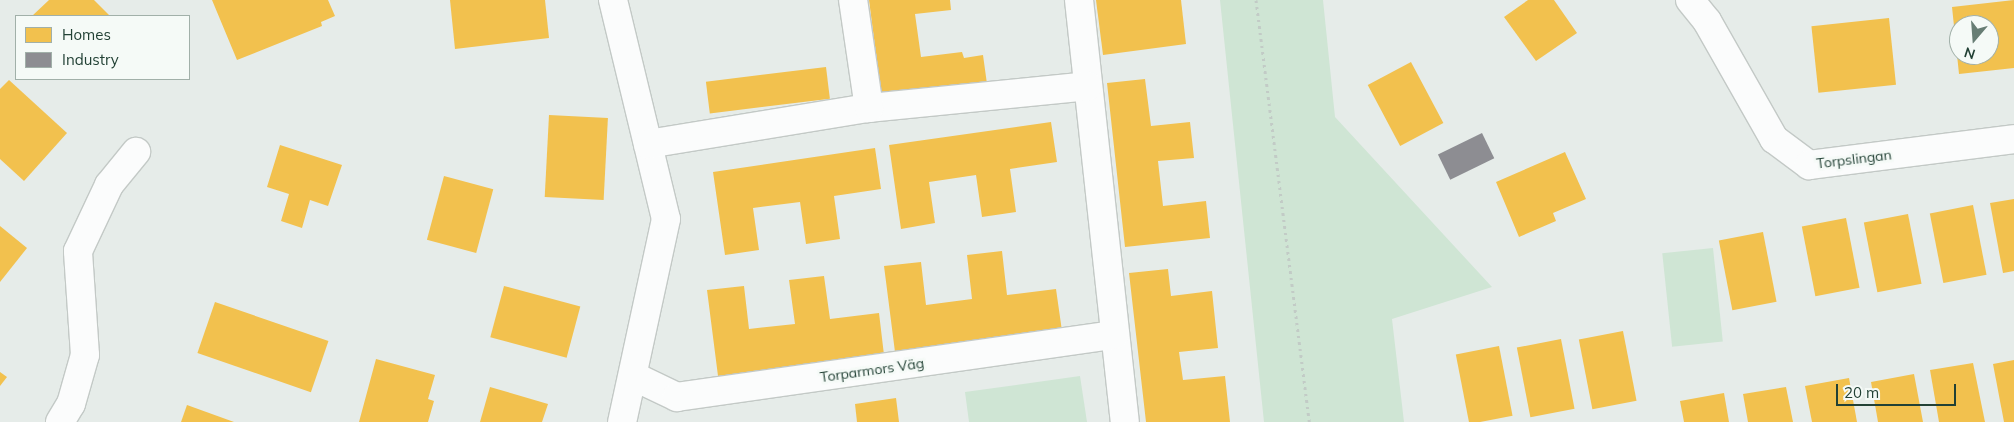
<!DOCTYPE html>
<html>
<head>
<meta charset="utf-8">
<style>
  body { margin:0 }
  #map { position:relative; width:2014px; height:422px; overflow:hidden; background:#e6ece9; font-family:Mulish,sans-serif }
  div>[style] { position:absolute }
  .green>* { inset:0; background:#cfe5d4; transform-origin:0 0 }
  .homes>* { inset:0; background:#f2c14e; transform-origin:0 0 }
  .industry>* { inset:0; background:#8d8d92; transform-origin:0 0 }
  .path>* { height:3px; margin-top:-1.5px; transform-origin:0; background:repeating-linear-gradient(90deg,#c2cbc6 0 2.5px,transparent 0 6.5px) }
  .roads { filter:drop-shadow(1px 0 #c3c9c6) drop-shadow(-1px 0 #c3c9c6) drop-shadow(0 1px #c3c9c6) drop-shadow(0 -1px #c3c9c6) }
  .minor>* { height:28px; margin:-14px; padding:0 14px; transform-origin:14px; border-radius:14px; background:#fbfcfc }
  span { translate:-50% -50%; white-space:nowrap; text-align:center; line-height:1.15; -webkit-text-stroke:5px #f5faf7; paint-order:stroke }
  .street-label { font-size:14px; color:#224135 }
  .legend { position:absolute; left:15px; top:15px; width:175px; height:65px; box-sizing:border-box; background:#f5faf7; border:1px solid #a1b0a9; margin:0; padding:6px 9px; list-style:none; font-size:15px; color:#224135 }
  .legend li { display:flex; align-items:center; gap:10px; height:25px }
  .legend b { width:25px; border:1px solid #a1b0a9 }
  .north { position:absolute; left:1949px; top:15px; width:50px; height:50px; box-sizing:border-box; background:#f5faf7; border:1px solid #a1b0a9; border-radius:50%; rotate:198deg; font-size:14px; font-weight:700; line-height:20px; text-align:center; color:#224135 }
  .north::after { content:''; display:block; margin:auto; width:18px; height:22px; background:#677d74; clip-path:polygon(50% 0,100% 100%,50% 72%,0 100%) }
  .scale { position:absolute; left:1836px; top:384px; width:120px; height:22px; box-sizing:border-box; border:2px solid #224135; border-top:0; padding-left:6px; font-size:15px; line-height:18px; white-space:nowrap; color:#224135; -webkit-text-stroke:4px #f5faf7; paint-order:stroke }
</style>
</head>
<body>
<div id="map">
  <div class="green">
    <div style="clip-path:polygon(1220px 0,1323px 0,1335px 117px,1492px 287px,1392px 319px,1404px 422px,1264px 422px)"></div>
    <div style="left:1713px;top:248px;width:94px;height:51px;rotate:84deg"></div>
    <div style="clip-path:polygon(1080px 376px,1087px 422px,969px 422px,965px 392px)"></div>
  </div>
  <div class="homes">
    <div style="clip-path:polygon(49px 0,94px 0,110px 16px,32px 16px)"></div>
    <div style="clip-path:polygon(212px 0,328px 0,335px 16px,321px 22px,322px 26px,237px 60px)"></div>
    <div style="clip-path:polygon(450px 0,545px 0,549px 38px,455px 49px)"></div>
    <div style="clip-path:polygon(869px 0,950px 0,951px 10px,915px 14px,921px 57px,962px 52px,964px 58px,983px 55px,987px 84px,882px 99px)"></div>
    <div style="clip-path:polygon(1096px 0,1181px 0,1186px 44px,1103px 55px)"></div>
    <div style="clip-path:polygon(1528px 0,1554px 0,1577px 33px,1536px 61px,1504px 17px)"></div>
    <div style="clip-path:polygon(evenodd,2014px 0,2014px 68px,1959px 74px,1952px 7px,2014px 0,1959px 25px,1989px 25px,1989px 55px,1959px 55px,1959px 25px)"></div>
    <div style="left:1889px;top:18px;width:67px;height:78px;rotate:84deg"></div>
    <div style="left:1411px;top:62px;width:69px;height:49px;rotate:62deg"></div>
    <div style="left:826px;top:67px;width:32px;height:121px;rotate:83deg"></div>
    <div style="clip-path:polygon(1145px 79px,1151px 126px,1190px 122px,1194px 158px,1158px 161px,1163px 206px,1206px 201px,1210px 238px,1125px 247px,1107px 83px)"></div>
    <div style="clip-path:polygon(9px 80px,67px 133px,24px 181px,0 159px,0 89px)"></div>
    <div style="left:549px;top:115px;width:59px;height:82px;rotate:3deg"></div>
    <div style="clip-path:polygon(1051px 122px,1057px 162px,1010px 169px,1016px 212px,982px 217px,976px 175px,929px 182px,935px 223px,901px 229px,889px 145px)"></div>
    <div style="clip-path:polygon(280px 145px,342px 165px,328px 206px,310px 200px,302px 228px,281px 221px,289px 194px,267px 187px)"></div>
    <div style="clip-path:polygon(875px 148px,881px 189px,834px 196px,840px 239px,806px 244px,800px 202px,753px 208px,759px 250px,725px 255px,713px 172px)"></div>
    <div style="clip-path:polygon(1565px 152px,1586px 199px,1553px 213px,1556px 221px,1519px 237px,1496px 182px)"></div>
    <div style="left:444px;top:176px;width:51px;height:66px;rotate:15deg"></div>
    <div style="clip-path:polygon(2014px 199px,2014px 271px,2003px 273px,1990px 203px)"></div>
    <div style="left:1973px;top:205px;width:71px;height:44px;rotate:79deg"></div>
    <div style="left:1908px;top:214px;width:71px;height:45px;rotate:79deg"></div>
    <div style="left:1846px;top:218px;width:71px;height:45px;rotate:79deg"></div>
    <div style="clip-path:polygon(0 226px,27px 248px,0 282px)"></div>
    <div style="left:1763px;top:232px;width:71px;height:45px;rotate:79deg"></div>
    <div style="clip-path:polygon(1002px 251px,1007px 295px,1056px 289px,1062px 331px,895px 352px,884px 266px,921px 262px,926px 305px,972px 299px,967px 255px)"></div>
    <div style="clip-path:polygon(1168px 269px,1171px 296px,1212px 291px,1218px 348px,1179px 352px,1183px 380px,1225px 376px,1230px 422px,1146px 422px,1129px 273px)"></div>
    <div style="clip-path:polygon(824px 276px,830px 319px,879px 313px,884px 355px,718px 376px,707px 290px,744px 286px,749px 329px,795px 324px,789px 280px)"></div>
    <div style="left:504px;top:286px;width:79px;height:53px;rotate:15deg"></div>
    <div style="left:215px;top:302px;width:120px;height:54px;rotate:19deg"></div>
    <div style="left:1623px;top:331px;width:71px;height:45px;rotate:79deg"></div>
    <div style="left:1561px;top:339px;width:71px;height:45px;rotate:79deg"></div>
    <div style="left:1499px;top:346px;width:71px;height:44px;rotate:79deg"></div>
    <div style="clip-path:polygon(376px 359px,435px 375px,428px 399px,434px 401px,428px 422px,359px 422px)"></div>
    <div style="clip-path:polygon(2014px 360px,2014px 422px,2004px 422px,1993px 364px)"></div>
    <div style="clip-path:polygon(1973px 363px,1985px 422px,1939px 422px,1930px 370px)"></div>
    <div style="clip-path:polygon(0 372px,7px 377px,0 386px)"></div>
    <div style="clip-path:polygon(1914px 374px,1923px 422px,1878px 422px,1871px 382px)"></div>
    <div style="clip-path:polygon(1849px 378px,1857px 422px,1812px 422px,1805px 386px)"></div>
    <div style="clip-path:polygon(490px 387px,548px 404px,542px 422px,480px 422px)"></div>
    <div style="clip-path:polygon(1786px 387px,1793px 422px,1748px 422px,1743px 394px)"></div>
    <div style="clip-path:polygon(1724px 393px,1729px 422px,1684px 422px,1680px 401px)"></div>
    <div style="clip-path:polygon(896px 398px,899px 422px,857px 422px,855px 404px)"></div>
    <div style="clip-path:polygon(187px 405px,234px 422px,181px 422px)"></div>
  </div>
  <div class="industry">
    <div style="left:1482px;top:133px;width:28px;height:49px;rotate:64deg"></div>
  </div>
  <div class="path">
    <div style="left:1256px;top:0;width:425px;rotate:82.8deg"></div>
  </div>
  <div class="roads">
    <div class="minor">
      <div style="left:613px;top:0;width:225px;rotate:76.4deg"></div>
      <div style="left:666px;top:219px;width:208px;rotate:102.2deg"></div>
      <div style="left:1079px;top:0;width:424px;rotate:83.8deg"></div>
      <div style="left:1690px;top:0;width:27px;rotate:51deg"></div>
      <div style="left:1707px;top:21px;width:136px;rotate:60.4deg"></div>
      <div style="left:1774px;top:139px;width:44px;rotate:36.6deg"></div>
      <div style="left:1809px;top:165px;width:207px;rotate:-7.2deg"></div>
      <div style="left:869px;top:108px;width:220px;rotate:-5.7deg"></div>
      <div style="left:648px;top:144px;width:224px;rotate:-9.3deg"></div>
      <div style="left:869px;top:108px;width:109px;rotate:-98.4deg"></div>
      <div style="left:633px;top:376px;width:49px;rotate:25.5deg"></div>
      <div style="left:677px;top:397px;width:442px;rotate:-8.1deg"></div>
      <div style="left:60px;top:422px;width:21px;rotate:-59deg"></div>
      <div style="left:71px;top:404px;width:51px;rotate:-74.1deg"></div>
      <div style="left:85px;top:355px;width:104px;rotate:-93.9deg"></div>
      <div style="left:78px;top:251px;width:73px;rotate:-64.8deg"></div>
      <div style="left:109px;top:185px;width:43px;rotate:-50.7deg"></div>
    </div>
  </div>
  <div class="street-label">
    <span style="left:1854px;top:159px;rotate:-7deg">Torpslingan</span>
    <span style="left:872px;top:370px;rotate:-8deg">Torparmors Väg</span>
  </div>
  <ul class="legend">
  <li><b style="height:14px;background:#f2c14e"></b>Homes</li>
  <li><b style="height:14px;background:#8d8d92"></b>Industry</li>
  </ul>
  <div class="north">N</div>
  <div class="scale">20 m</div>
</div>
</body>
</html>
